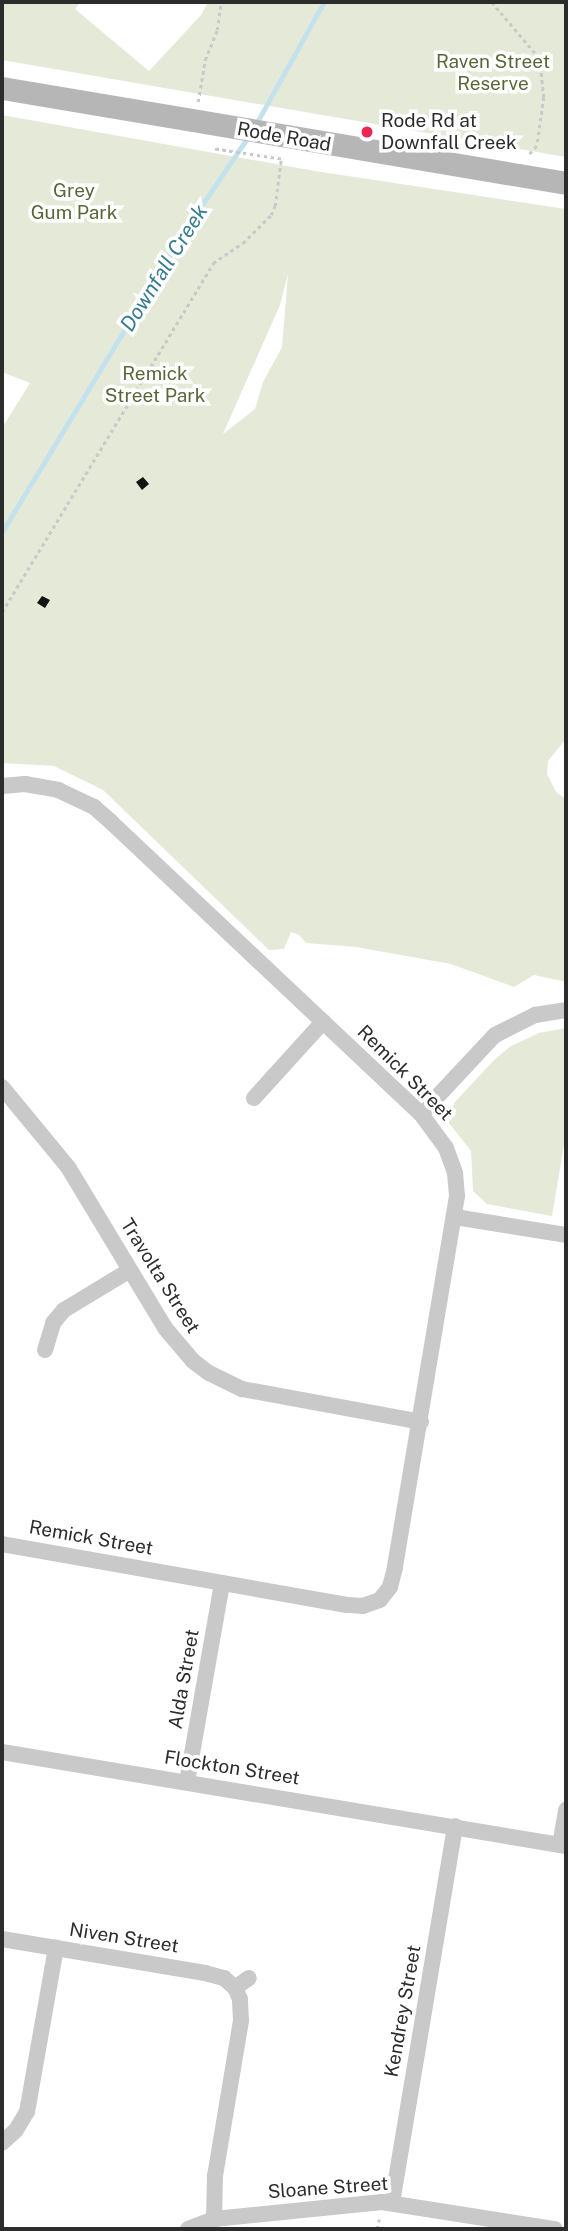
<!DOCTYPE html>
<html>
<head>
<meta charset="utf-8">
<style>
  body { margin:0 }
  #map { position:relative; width:568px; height:2231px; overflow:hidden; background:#fff; font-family:"Public Sans",sans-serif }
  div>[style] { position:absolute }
  .green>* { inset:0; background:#e5ead8 }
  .stream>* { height:4.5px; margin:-2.25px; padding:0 2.25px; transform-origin:2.25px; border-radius:2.25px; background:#c3e2ec }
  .building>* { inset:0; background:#131313 }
  .path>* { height:2.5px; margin-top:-1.25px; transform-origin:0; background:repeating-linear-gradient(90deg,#c9c9c9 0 3.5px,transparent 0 7px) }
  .street>* { height:16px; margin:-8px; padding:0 8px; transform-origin:8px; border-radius:8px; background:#c9c9c9 }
  .secondary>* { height:23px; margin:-11.5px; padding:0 11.5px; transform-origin:11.5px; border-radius:11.5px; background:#b6b6b6 }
  .dots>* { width:19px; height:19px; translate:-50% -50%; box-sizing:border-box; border:4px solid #fff; border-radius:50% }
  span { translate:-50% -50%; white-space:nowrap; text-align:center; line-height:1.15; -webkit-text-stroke:7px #fff; paint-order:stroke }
  .park-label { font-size:19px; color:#566838 }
  .poi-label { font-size:19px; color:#2c2c2c }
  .left { translate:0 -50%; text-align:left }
  .street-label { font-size:19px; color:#2c2c2c }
  .water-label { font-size:21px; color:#377b90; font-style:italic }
  .frame { position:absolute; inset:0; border:4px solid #2c2c2c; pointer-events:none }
</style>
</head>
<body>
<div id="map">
  <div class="green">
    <div style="clip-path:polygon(2px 2px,81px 2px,75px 9px,149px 71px,201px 15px,208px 2px,566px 2px,566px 157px,2px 60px)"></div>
    <div style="clip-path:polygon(evenodd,2px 115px,315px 171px,566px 209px,566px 739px,548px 761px,547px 774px,556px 792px,566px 799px,566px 982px,534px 975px,514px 987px,451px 964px,356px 947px,306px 943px,299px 935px,291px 932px,284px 949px,269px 950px,103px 790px,54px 766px,2px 763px,2px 428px,30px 383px,2px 372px,2px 115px,288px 274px,282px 347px,263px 382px,255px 409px,223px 434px,280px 305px,288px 274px)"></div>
    <div style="clip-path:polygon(566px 1028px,566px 1133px,552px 1216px,487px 1204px,473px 1191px,471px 1151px,449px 1123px,449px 1113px,455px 1102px,495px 1059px,511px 1046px,539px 1033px)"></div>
  </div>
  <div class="stream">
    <div style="left:256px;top:124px;width:140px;rotate:-60.9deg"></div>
    <div style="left:2px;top:532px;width:353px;rotate:-58.8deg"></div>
    <div style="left:185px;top:230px;width:112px;rotate:-55.9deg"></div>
  </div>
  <div class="building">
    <div style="clip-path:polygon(143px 477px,149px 484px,142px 490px,136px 482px)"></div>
    <div style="clip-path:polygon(42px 596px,50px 600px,45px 608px,37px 603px)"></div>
  </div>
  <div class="path">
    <div style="left:492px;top:2px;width:75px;rotate:49.9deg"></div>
    <div style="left:540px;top:59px;width:38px;rotate:84deg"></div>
    <div style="left:544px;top:97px;width:49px;rotate:98.1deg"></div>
    <div style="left:537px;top:146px;width:12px;rotate:132deg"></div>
    <div style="left:198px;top:102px;width:43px;rotate:-80.5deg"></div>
    <div style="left:205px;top:60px;width:32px;rotate:-68deg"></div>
    <div style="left:217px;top:30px;width:28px;rotate:-82deg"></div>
    <div style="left:2px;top:612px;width:408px;rotate:-58.8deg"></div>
    <div style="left:213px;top:263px;width:36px;rotate:-34deg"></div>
    <div style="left:243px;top:243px;width:40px;rotate:-45deg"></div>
    <div style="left:271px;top:215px;width:10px;rotate:-66deg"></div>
    <div style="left:275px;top:206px;width:47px;rotate:-82.7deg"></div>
    <div style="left:281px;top:159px;width:67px;rotate:-171.4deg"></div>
    <div style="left:377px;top:2229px;width:10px;rotate:-79deg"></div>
  </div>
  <div class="street">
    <div style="left:2px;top:786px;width:23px;rotate:-5deg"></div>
    <div style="left:25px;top:784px;width:34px;rotate:10deg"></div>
    <div style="left:58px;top:790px;width:40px;rotate:25deg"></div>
    <div style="left:94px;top:807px;width:23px;rotate:41deg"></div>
    <div style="left:111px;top:822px;width:426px;rotate:43.3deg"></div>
    <div style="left:421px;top:1114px;width:42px;rotate:53.7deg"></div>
    <div style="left:446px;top:1148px;width:27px;rotate:70deg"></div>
    <div style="left:455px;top:1173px;width:23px;rotate:85deg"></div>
    <div style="left:457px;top:1196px;width:377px;rotate:99.5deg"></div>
    <div style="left:395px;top:1568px;width:20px;rotate:105deg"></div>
    <div style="left:390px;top:1587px;width:16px;rotate:128deg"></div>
    <div style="left:380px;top:1600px;width:18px;rotate:161deg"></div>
    <div style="left:363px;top:1606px;width:16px;rotate:-176deg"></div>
    <div style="left:347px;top:1605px;width:350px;rotate:-170deg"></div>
    <div style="left:2px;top:1087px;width:104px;rotate:50.5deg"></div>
    <div style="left:68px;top:1167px;width:188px;rotate:58.9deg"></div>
    <div style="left:165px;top:1328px;width:43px;rotate:49.7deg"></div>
    <div style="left:193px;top:1361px;width:20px;rotate:37deg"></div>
    <div style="left:209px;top:1373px;width:37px;rotate:26deg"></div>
    <div style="left:242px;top:1389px;width:182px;rotate:10.4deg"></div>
    <div style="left:254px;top:1098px;width:103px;rotate:-47.8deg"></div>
    <div style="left:421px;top:1114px;width:108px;rotate:-46.9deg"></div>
    <div style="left:495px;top:1035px;width:45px;rotate:-26.6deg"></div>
    <div style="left:535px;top:1015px;width:31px;rotate:-9deg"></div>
    <div style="left:455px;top:1217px;width:112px;rotate:9.2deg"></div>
    <div style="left:45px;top:1350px;width:28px;rotate:-73deg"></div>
    <div style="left:53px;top:1323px;width:17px;rotate:-50deg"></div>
    <div style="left:64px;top:1310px;width:77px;rotate:-31.2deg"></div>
    <div style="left:2px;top:1752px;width:572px;rotate:9.46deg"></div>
    <div style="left:187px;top:1782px;width:202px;rotate:-80deg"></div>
    <div style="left:560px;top:1845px;width:36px;rotate:-80deg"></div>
    <div style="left:2px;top:1939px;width:206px;rotate:9.5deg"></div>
    <div style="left:205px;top:1973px;width:20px;rotate:15deg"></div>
    <div style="left:224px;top:1978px;width:15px;rotate:42deg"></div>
    <div style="left:235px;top:1988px;width:17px;rotate:-36deg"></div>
    <div style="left:2px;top:2143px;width:19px;rotate:-43deg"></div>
    <div style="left:16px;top:2130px;width:21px;rotate:-59deg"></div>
    <div style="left:27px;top:2112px;width:167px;rotate:-80deg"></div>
    <div style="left:392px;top:2203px;width:382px;rotate:-80.5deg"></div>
    <div style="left:214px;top:2219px;width:43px;rotate:-88.7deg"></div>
    <div style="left:215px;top:2176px;width:158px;rotate:-80.5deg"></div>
    <div style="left:241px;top:2020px;width:21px;rotate:-93deg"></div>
    <div style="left:240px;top:1999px;width:12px;rotate:-114deg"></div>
    <div style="left:188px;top:2229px;width:28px;rotate:-21deg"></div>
    <div style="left:214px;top:2219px;width:169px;rotate:-5.8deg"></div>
    <div style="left:382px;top:2202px;width:175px;rotate:8.9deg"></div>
  </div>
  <div class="secondary">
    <div style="left:2px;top:88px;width:572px;rotate:9.56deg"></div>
  </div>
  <div class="dots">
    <div style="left:367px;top:132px;background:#ec2552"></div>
  </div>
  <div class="park-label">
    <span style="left:493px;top:73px">Raven Street<br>Reserve</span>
    <span style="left:74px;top:202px">Grey<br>Gum Park</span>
    <span style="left:155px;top:385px">Remick<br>Street Park</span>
  </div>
  <div class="poi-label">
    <span class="left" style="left:381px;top:132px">Rode Rd at<br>Downfall Creek</span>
  </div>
  <div class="street-label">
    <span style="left:284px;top:137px;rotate:10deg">Rode Road</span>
    <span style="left:405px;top:1073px;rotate:45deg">Remick Street</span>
    <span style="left:160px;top:1276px;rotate:58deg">Travolta Street</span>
    <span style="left:91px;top:1538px;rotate:10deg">Remick Street</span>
    <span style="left:184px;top:1679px;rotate:-80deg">Alda Street</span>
    <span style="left:232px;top:1768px;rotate:9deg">Flockton Street</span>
    <span style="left:124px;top:1938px;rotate:9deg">Niven Street</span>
    <span style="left:403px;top:2011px;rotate:-80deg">Kendrey Street</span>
    <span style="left:328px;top:2188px;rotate:-4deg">Sloane Street</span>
  </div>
  <div class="water-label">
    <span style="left:164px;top:268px;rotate:-58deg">Downfall Creek</span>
  </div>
  <div class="frame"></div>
</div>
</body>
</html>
